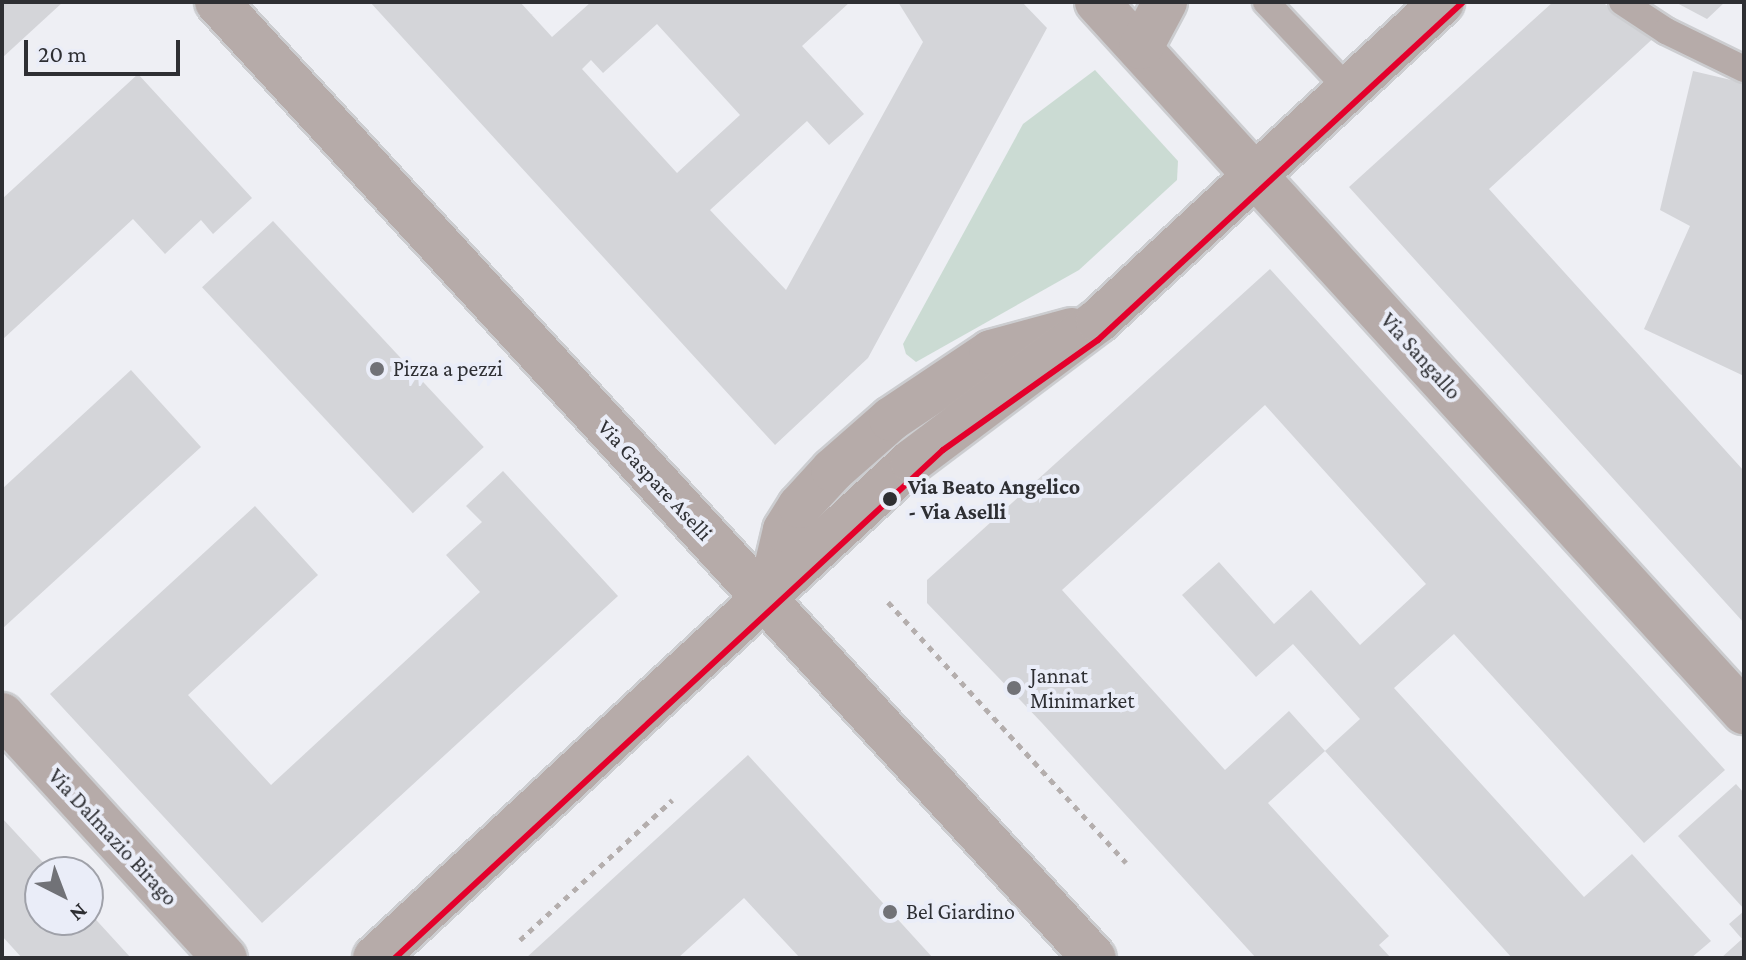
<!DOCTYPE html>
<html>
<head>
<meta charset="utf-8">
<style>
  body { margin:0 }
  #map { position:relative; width:1746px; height:960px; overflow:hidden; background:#eeeff4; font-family:"Crimson Pro",serif }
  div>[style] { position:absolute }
  .green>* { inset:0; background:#cbdbd3 }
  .building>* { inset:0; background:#d4d5d9; transform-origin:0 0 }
  .path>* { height:5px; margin-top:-2.5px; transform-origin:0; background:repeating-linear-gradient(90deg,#b4aead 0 6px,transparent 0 12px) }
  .roads { filter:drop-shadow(2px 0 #cccdd0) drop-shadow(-2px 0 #cccdd0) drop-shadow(0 2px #cccdd0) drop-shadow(0 -2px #cccdd0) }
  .service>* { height:26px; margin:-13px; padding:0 13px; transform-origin:13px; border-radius:13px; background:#b6aba9 }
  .minor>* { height:44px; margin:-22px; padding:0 22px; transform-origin:22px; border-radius:22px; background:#b6aba9 }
  .tertiary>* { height:44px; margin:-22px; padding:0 22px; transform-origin:22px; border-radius:22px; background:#b6aba9 }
  .tram-1>* { height:6px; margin:-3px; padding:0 3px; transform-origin:3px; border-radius:3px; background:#e4002b }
  .dots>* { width:22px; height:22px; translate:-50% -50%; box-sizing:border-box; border:4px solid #eaedf8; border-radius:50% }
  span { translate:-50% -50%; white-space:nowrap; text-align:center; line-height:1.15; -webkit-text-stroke:8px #eaedf8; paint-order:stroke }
  .street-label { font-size:22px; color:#2e2f33 }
  .poi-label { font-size:22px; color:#2e2f33 }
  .left { translate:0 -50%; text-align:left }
  .stop-label { font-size:22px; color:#2e2f33; font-weight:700 }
  .frame { position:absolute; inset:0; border:4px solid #2e2f33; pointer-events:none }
  .north { position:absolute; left:24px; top:856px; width:80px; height:80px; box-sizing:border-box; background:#eaedf8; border:2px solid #9fa1a9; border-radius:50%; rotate:138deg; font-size:22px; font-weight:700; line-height:32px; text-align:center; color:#2e2f33 }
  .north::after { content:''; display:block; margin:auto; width:28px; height:36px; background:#717277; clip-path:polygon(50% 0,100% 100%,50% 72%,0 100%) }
  .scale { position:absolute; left:24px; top:40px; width:156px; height:36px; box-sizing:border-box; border:4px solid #2e2f33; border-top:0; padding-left:10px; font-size:24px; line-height:28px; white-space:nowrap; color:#2e2f33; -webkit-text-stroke:6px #eaedf8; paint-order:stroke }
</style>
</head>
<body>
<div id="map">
  <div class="green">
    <div style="clip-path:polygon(1095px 70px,1178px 161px,1177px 180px,1079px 270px,916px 362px,906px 354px,903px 344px,1023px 124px)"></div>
  </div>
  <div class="building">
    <div style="clip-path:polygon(2px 2px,63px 2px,2px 58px)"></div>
    <div style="clip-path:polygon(evenodd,370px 2px,520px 2px,552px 37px,591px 2px,850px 2px,802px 46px,864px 114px,829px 145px,807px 121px,710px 210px,786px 290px,923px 42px,898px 2px,1022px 2px,1047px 28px,868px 358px,775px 445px,370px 2px,657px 24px,740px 115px,677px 173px,582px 69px,591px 60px,603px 73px,657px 24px)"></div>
    <div style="clip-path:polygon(1553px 2px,1601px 2px,1659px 33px,1489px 189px,1744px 471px,1744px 623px,1349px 187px)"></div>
    <div style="clip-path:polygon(1675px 2px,1725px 2px,1707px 19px)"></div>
    <div style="clip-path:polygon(1693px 71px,1744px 83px,1744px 376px,1644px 329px,1690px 226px,1660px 210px)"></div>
    <div style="clip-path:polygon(138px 74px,252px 198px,213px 234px,201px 220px,165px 254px,133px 219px,2px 340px,2px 199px)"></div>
    <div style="left:273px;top:221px;width:309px;height:97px;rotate:47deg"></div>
    <div style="clip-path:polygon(1270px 269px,1725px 770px,1644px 843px,1454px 634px,1394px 688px,1584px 897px,1632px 854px,1711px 941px,1691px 958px,1512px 958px,1325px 751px,1360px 719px,1293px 644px,1256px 677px,1182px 595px,1219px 562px,1274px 624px,1311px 590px,1360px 645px,1426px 584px,1265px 405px,1062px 590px,1225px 770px,1289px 711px,1325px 751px,1268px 803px,1389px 936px,1379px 945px,1391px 958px,1256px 958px,1042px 723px,927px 603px,927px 580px)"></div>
    <div style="clip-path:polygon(131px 370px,201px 447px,2px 629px,2px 489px)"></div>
    <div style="clip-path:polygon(503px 471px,618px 596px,262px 923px,50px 694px,255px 506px,318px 575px,188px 695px,271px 785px,480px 592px,446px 555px,482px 522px,466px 506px)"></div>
    <div style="clip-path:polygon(748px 755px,933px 958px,800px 958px,744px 898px,678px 958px,526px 958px)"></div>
    <div style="clip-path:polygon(1736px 784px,1744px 793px,1744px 909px,1678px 836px)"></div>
    <div style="clip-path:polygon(2px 818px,52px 872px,40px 872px,40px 920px,88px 920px,88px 911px,131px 958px,22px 958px,2px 936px)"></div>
    <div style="clip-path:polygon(1744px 911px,1744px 958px,1721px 958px,1742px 939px,1729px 924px)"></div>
  </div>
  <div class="path">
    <div style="left:888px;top:602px;width:353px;rotate:47.6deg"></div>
    <div style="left:520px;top:940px;width:207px;rotate:-42.6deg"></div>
  </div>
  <div class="roads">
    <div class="service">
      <div style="left:1266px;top:2px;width:120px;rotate:46.7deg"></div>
      <div style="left:1622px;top:2px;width:53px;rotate:33.4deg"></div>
      <div style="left:1666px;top:31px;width:87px;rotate:26deg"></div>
    </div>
    <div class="minor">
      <div style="left:1097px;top:2px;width:961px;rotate:47.66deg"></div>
      <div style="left:1141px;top:47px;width:51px;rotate:-61.9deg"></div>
      <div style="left:765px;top:594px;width:24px;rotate:-66deg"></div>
      <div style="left:775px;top:572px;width:43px;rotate:-76.6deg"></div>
      <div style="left:785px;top:530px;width:28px;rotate:-58deg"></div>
      <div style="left:800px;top:506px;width:49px;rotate:-47.5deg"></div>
      <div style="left:833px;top:470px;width:77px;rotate:-41.3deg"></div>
      <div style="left:891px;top:419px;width:120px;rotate:-33.8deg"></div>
      <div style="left:991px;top:352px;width:84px;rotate:-15.2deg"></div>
      <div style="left:2px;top:715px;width:330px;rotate:47.5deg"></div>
      <div style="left:375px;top:958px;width:732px;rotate:-42.78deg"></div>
      <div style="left:912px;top:461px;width:233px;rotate:-37deg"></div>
      <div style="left:1098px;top:321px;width:469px;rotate:-42.8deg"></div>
    </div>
    <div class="tertiary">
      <div style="left:217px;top:2px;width:1297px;rotate:47.47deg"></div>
    </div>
  </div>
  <div class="tram-1">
    <div style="left:395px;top:958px;width:747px;rotate:-42.83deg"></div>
    <div style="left:943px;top:450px;width:190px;rotate:-35.4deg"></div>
    <div style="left:1098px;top:340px;width:497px;rotate:-42.8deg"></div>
  </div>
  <div class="dots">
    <div style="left:377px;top:369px;background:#717277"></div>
    <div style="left:890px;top:499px;background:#2e2f33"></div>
    <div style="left:1014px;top:688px;background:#717277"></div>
    <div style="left:890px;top:912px;background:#717277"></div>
  </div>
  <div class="street-label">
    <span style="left:1421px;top:356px;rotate:48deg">Via Sangallo</span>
    <span style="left:655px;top:480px;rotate:47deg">Via Gaspare Aselli</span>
    <span style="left:113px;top:837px;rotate:47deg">Via Dalmazio Birago</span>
  </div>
  <div class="poi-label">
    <span class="left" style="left:393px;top:369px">Pizza a pezzi</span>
    <span class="left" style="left:1030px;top:688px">Jannat<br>Minimarket</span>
    <span class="left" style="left:906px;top:912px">Bel Giardino</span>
  </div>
  <div class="stop-label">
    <span class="left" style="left:908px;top:499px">Via Beato Angelico<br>- Via Aselli</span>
  </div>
  <div class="frame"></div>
  <div class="north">N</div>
  <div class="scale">20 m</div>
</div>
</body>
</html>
